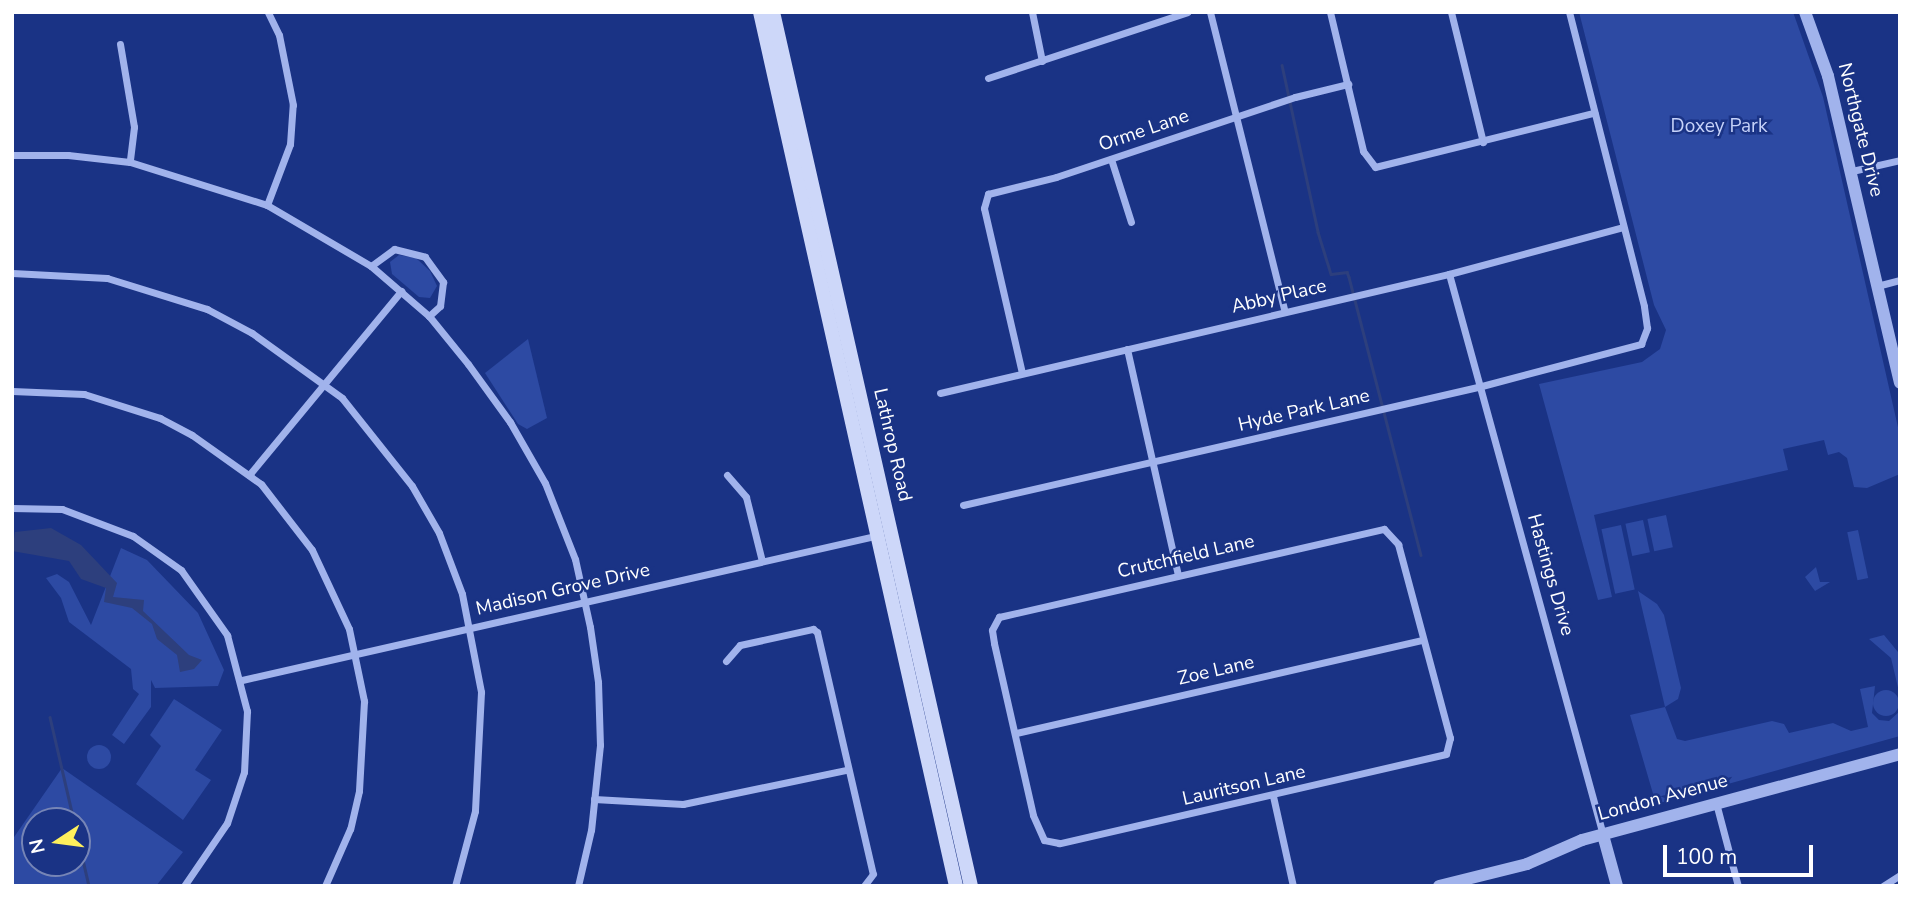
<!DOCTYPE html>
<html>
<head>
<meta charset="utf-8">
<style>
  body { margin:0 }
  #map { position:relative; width:1912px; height:898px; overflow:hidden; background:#1a3385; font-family:"Nunito Sans",sans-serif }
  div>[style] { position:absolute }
  .green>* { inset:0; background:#2d4aa3; transform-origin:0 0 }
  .round { border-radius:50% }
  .water>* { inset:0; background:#2d3f7d }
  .stream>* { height:2.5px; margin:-1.25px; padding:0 1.25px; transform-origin:1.25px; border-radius:1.25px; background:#2d3f7d }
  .minor>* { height:7px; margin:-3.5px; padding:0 3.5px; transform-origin:3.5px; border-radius:3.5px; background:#a1b3ec }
  .tertiary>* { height:12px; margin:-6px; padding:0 6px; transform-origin:6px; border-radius:6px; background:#a1b3ec }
  .secondary>* { height:14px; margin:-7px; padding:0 7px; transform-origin:7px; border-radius:7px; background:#cdd7f9 }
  span { translate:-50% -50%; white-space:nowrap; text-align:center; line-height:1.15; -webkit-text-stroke:5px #1a3385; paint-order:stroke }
  .park-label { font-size:19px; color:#c6d2f9 }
  .street-label { font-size:19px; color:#fff }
  .frame { position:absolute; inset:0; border:14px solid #fff; pointer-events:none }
  .north { position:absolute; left:21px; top:807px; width:70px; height:70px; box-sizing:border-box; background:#1a3385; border:2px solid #7685b6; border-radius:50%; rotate:257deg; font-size:19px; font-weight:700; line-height:28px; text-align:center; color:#fff }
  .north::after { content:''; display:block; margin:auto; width:24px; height:32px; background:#fef05c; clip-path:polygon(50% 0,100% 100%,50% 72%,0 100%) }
  .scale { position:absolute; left:1663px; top:845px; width:150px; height:32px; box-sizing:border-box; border:4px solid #fff; border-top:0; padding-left:9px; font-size:21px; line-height:24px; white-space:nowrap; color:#fff; -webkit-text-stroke:5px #1a3385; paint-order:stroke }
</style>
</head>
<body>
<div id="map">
  <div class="green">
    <div style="clip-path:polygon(1579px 12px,1793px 12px,1823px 97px,1900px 436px,1900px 474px,1867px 488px,1854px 487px,1847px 458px,1839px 452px,1828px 455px,1824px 440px,1783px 449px,1788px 470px,1594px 515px,1612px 597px,1598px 600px,1539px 384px,1642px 362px,1660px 349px,1666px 330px,1654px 305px)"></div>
    <div style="clip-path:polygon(399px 255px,416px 258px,430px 271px,437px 286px,430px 298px,419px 297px,392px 274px,390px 262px)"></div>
    <div style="clip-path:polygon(528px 339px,547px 418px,527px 429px,518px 424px,485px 373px)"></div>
    <div style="left:1666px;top:515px;width:33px;height:19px;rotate:78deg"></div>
    <div style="left:1643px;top:520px;width:33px;height:18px;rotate:78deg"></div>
    <div style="left:1621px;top:525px;width:66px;height:20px;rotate:78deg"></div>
    <div style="left:1858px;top:530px;width:49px;height:11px;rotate:78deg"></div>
    <div style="clip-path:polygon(121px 548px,147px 560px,198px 613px,224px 670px,218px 686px,155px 688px,151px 680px,151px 707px,124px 744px,112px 735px,139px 694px,133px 689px,131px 669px,69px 622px,61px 598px,46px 578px,57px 574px,69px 582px,91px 625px)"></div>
    <div style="clip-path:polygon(1816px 567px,1820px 582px,1830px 582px,1815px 591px,1805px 577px)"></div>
    <div style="clip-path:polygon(1638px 591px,1657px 604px,1664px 615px,1681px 688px,1678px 699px,1665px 707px,1677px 739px,1685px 741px,1772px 721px,1784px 724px,1789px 733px,1833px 723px,1851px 731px,1868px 727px,1860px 689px,1875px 686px,1872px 713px,1879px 720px,1889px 721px,1900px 711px,1900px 736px,1656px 804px,1630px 715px,1665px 707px)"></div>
    <div style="clip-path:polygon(1884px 635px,1898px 652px,1900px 696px,1891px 658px,1869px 639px)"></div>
    <div class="round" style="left:1873px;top:690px;width:26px;height:26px"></div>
    <div style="clip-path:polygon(174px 699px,222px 730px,195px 770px,211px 780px,183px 820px,136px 784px,161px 746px,150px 735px)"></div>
    <div class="round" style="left:87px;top:745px;width:24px;height:24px"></div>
    <div style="clip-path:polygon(evenodd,62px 768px,183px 852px,156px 886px,12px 886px,12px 840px,62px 768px,35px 821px,77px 821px,77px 863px,35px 863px,35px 821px)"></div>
  </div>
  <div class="water">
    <div style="clip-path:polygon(51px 528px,81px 545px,117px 583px,113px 597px,144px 600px,143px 611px,189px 655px,202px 660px,194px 669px,180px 672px,177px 655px,157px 639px,152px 624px,132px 608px,104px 602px,106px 588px,81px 579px,69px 561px,12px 551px,15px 532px)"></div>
  </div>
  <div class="stream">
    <div style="left:1282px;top:65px;width:171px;rotate:77.8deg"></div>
    <div style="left:1318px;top:232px;width:44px;rotate:72.8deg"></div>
    <div style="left:1331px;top:274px;width:16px;rotate:-7deg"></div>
    <div style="left:1347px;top:272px;width:5px;rotate:68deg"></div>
    <div style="left:1349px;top:277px;width:287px;rotate:75.5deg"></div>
    <div style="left:50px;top:717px;width:107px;rotate:77deg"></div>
    <div style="left:77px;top:834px;width:53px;rotate:77deg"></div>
  </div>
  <div class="minor">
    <div style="left:1032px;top:12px;width:50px;rotate:78.5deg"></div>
    <div style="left:1210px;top:12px;width:309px;rotate:76deg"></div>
    <div style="left:1330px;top:12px;width:143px;rotate:76.6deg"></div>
    <div style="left:1363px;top:151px;width:20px;rotate:53deg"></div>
    <div style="left:1375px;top:167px;width:226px;rotate:-13.9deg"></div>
    <div style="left:1451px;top:12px;width:134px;rotate:76.2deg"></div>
    <div style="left:120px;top:44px;width:84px;rotate:80.4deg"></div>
    <div style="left:134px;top:127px;width:35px;rotate:97deg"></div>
    <div style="left:988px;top:78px;width:210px;rotate:-18.3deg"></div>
    <div style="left:12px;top:155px;width:56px"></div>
    <div style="left:68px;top:155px;width:62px;rotate:6.4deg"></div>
    <div style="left:130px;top:162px;width:144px;rotate:17.4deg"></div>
    <div style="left:267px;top:205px;width:121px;rotate:30.4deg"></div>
    <div style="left:371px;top:266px;width:77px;rotate:40.8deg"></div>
    <div style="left:429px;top:316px;width:62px;rotate:50.9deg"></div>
    <div style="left:468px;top:364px;width:72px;rotate:54.1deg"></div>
    <div style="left:510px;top:422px;width:70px;rotate:60.2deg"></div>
    <div style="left:545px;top:483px;width:82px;rotate:68.5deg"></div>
    <div style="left:575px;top:559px;width:70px;rotate:77.6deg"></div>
    <div style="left:590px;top:627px;width:56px;rotate:81.7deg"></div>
    <div style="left:598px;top:682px;width:63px;rotate:88.2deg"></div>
    <div style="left:600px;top:745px;width:85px;rotate:96deg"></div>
    <div style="left:591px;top:830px;width:57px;rotate:103.1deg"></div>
    <div style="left:1111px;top:159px;width:66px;rotate:72.4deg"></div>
    <div style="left:1852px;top:171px;width:49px;rotate:-12.9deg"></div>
    <div style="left:267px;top:205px;width:65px;rotate:-69.3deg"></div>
    <div style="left:290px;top:144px;width:39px;rotate:-86deg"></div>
    <div style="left:293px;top:105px;width:71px;rotate:-101.3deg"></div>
    <div style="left:279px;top:35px;width:25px;rotate:-116deg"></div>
    <div style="left:371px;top:266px;width:29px;rotate:-36deg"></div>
    <div style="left:394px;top:249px;width:32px;rotate:14deg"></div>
    <div style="left:425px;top:257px;width:31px;rotate:54deg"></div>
    <div style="left:443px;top:282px;width:24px;rotate:97deg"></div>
    <div style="left:440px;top:306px;width:15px;rotate:138deg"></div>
    <div style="left:12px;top:273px;width:95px;rotate:3deg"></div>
    <div style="left:107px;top:278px;width:105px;rotate:17.2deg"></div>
    <div style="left:207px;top:309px;width:51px;rotate:28.1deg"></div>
    <div style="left:252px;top:333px;width:111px;rotate:35.8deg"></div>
    <div style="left:342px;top:398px;width:112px;rotate:51.5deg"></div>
    <div style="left:412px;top:486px;width:54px;rotate:60.1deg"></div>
    <div style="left:439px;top:533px;width:65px;rotate:69.3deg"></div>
    <div style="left:462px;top:594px;width:100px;rotate:79deg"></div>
    <div style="left:481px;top:692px;width:119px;rotate:92.9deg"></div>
    <div style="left:475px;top:811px;width:78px;rotate:104.9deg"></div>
    <div style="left:1449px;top:274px;width:582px;rotate:74.65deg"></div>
    <div style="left:1877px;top:286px;width:24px;rotate:-15deg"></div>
    <div style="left:1127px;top:349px;width:232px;rotate:77.3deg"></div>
    <div style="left:1022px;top:373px;width:169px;rotate:-103deg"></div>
    <div style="left:984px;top:208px;width:15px;rotate:-74deg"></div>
    <div style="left:988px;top:194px;width:70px;rotate:-14deg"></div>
    <div style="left:1056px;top:177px;width:252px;rotate:-18.5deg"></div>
    <div style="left:1295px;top:97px;width:55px;rotate:-13.8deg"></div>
    <div style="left:12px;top:391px;width:72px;rotate:2.4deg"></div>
    <div style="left:84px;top:394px;width:80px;rotate:17.5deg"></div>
    <div style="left:160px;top:418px;width:36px;rotate:28deg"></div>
    <div style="left:192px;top:435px;width:85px;rotate:35.4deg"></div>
    <div style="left:261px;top:484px;width:83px;rotate:52.3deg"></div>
    <div style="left:312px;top:550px;width:87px;rotate:64.9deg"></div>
    <div style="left:349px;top:629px;width:74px;rotate:78.2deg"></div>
    <div style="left:364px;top:701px;width:90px;rotate:93.2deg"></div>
    <div style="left:359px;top:791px;width:39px;rotate:103deg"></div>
    <div style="left:350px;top:829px;width:62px;rotate:113.7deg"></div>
    <div style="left:940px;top:393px;width:523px;rotate:-13.16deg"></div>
    <div style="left:1449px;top:274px;width:180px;rotate:-15.1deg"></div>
    <div style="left:249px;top:475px;width:239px;rotate:-50.4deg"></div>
    <div style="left:727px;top:475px;width:29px;rotate:49deg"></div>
    <div style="left:746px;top:497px;width:66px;rotate:76deg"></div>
    <div style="left:963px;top:505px;width:528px;rotate:-12.91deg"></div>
    <div style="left:1478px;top:387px;width:169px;rotate:-14.8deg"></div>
    <div style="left:1641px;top:344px;width:17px;rotate:-69deg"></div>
    <div style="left:1647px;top:328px;width:22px;rotate:-98deg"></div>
    <div style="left:1644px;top:306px;width:303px;rotate:-104.3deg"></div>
    <div style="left:12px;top:508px;width:50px;rotate:1.1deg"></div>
    <div style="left:62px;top:509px;width:76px;rotate:20.8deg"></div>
    <div style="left:133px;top:536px;width:59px;rotate:35.3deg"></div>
    <div style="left:181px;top:570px;width:80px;rotate:54.7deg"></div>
    <div style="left:227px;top:635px;width:79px;rotate:75.3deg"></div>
    <div style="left:247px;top:711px;width:61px;rotate:92.8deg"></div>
    <div style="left:244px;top:772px;width:54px;rotate:108.4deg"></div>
    <div style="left:227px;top:823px;width:76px;rotate:124.3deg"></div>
    <div style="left:1384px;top:529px;width:21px;rotate:47deg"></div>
    <div style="left:1398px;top:544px;width:201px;rotate:75deg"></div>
    <div style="left:1450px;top:738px;width:16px;rotate:104deg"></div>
    <div style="left:1446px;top:754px;width:397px;rotate:167deg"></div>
    <div style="left:1059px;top:843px;width:15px;rotate:-169deg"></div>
    <div style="left:1044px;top:840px;width:27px;rotate:-114deg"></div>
    <div style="left:1033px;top:815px;width:176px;rotate:-102.8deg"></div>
    <div style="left:994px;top:643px;width:13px;rotate:-99deg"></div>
    <div style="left:992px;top:630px;width:15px;rotate:-62deg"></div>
    <div style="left:999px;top:617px;width:395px;rotate:-12.9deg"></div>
    <div style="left:726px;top:661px;width:21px;rotate:-49deg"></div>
    <div style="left:740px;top:645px;width:75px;rotate:-12.4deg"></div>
    <div style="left:813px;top:629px;width:5px;rotate:37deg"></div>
    <div style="left:817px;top:632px;width:248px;rotate:77deg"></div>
    <div style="left:873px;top:874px;width:15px;rotate:127deg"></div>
    <div style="left:242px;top:680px;width:653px;rotate:-12.82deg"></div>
    <div style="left:1016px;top:733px;width:417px;rotate:-12.9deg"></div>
    <div style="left:1273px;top:796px;width:92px;rotate:77.5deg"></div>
    <div style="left:594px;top:799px;width:89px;rotate:3.2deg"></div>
    <div style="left:683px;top:804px;width:167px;rotate:-11.8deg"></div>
    <div style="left:1716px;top:803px;width:86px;rotate:75.2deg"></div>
    <div style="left:1883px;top:886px;width:20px;rotate:-33deg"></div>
  </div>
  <div class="tertiary">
    <div style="left:1805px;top:12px;width:68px;rotate:70.2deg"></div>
    <div style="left:1828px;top:76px;width:315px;rotate:76.8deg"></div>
    <div style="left:1603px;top:835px;width:53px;rotate:74.6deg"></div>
    <div style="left:1439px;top:886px;width:91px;rotate:-14deg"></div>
    <div style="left:1527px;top:864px;width:60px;rotate:-23.6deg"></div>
    <div style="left:1582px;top:840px;width:329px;rotate:-15.1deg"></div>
  </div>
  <div class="secondary">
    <div style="left:760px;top:12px;width:896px;rotate:77.36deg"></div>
    <div style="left:773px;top:12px;width:896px;rotate:77.24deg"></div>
  </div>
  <div class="park-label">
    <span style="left:1719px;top:127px">Doxey Park</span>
  </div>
  <div class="street-label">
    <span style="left:1860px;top:130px;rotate:76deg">Northgate Drive</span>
    <span style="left:1144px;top:131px;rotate:-19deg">Orme Lane</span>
    <span style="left:1279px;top:297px;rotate:-13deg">Abby Place</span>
    <span style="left:1304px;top:411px;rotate:-13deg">Hyde Park Lane</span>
    <span style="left:892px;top:445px;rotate:77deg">Lathrop Road</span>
    <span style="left:1186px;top:557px;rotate:-13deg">Crutchfield Lane</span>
    <span style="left:1550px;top:575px;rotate:74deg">Hastings Drive</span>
    <span style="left:563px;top:590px;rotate:-13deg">Madison Grove Drive</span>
    <span style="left:1216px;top:671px;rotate:-13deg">Zoe Lane</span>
    <span style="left:1244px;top:786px;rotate:-13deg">Lauritson Lane</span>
    <span style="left:1663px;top:798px;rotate:-15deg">London Avenue</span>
  </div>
  <div class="frame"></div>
  <div class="north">N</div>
  <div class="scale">100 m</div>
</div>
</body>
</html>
